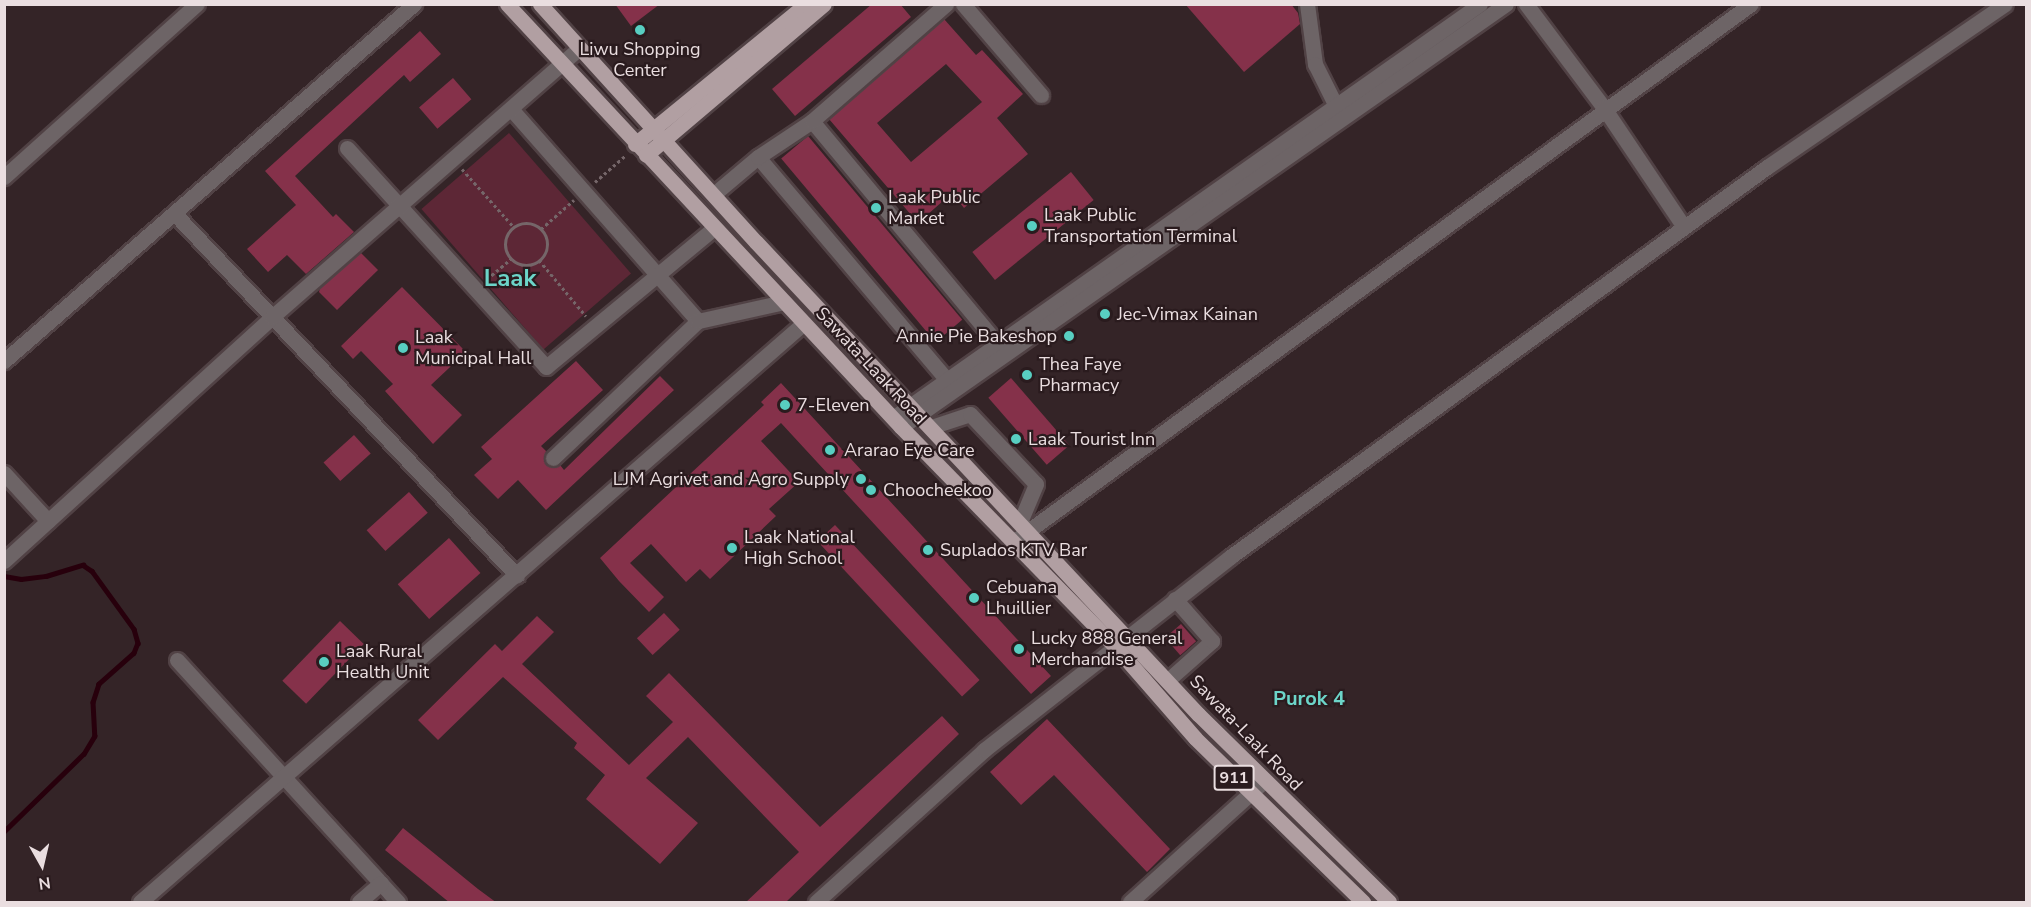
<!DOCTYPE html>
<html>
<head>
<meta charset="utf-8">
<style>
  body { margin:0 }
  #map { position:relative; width:2031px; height:907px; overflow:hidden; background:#342427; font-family:"Nunito Sans",sans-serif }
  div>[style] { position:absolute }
  .green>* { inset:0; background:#5d2736; transform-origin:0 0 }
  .stream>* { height:4.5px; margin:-2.25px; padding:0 2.25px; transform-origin:2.25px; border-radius:2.25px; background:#27000c }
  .building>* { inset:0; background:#85314a; transform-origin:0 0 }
  .path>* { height:3px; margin-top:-1.5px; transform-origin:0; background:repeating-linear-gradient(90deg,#756669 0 3px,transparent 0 6px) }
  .path>.ring { margin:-1.5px; padding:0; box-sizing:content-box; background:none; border:3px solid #756669; border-radius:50% }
  .roads { filter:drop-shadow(2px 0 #514245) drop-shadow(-2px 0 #514245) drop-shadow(0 2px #514245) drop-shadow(0 -2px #514245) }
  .minor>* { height:15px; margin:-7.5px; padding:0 7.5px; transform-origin:7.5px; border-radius:7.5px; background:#6d6466 }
  .major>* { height:15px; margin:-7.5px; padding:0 7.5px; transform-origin:7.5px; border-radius:7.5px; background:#b19fa2 }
  .dots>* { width:16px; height:16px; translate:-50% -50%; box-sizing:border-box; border:3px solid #2a1b1e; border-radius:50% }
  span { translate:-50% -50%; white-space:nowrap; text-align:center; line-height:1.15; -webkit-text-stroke:4.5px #2a1b1e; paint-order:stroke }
  .shield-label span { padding:2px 4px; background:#2a1b1e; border:2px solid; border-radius:4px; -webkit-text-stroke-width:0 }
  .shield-label { font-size:16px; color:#eadee0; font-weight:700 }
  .poi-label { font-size:18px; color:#eadee0 }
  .left { translate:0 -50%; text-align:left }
  .right { translate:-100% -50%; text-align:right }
  .street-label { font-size:18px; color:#eadee0 }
  .neighbourhood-label { font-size:20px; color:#6cd5c9; font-weight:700 }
  .district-label { font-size:24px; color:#6cd5c9; font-weight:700 }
  .frame { position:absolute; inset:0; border:6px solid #eadee0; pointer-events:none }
  .north { position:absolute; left:12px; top:835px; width:60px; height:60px; -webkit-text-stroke:4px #2a1b1e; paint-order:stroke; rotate:172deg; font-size:16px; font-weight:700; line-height:24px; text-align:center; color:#eadee0 }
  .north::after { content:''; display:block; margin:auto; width:21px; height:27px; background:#eadee0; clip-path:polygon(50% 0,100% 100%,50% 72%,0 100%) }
</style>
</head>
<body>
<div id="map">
  <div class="green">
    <div style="left:509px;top:133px;width:186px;height:116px;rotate:49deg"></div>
  </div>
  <div class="stream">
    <div style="left:4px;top:576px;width:17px;rotate:10deg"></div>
    <div style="left:21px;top:579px;width:25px;rotate:-7deg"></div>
    <div style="left:46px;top:576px;width:39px;rotate:-17deg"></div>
    <div style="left:83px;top:565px;width:11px;rotate:34deg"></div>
    <div style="left:92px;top:571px;width:72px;rotate:54.1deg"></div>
    <div style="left:134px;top:629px;width:15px;rotate:74deg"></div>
    <div style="left:138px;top:643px;width:11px;rotate:112deg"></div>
    <div style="left:134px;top:653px;width:47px;rotate:138.5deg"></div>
    <div style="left:99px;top:684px;width:19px;rotate:108deg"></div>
    <div style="left:93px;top:702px;width:34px;rotate:87deg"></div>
    <div style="left:95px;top:736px;width:21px;rotate:121deg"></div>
    <div style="left:84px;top:754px;width:112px;rotate:135.7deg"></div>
  </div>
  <div class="building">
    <div style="clip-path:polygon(615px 4px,660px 4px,631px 26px)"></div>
    <div style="clip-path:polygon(872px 4px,900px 4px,911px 17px,795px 116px,772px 89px)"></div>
    <div style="clip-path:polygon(1185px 4px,1291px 4px,1298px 13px,1300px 24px,1244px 72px)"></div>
    <div style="clip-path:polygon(evenodd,944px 19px,976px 55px,982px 50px,1023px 94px,997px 118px,1028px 154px,964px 208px,952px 193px,918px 223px,829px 119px,944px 19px,946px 64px,982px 102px,911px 162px,877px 123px,946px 64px)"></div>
    <div style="clip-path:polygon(420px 31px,441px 54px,410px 82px,404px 75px,295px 176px,333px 217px,336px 214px,354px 232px,306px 274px,287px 255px,268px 272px,247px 249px,296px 205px,265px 171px)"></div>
    <div style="left:453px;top:78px;width:28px;height:45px;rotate:49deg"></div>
    <div style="left:808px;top:136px;width:240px;height:35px;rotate:50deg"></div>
    <div style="left:1071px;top:172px;width:36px;height:127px;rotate:51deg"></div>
    <div style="clip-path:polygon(360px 252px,378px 270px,337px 310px,319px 292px,320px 288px)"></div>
    <div style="clip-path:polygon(402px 287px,466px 352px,431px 385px,462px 415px,433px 444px,385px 391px,393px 384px,361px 351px,353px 359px,341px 346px)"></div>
    <div style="clip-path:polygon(576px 361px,603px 390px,541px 446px,546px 451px,544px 461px,550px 467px,560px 465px,564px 470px,660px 376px,674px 390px,546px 510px,518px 480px,498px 499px,474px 475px,492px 459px,481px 447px)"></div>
    <div style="left:1011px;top:378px;width:89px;height:30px;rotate:49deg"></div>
    <div style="clip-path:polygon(781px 383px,1051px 676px,1031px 694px,781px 423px,761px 441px,799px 482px,769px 509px,776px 516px,710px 579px,700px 569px,686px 582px,651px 544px,630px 563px,664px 597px,649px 612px,619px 581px,600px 558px,764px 405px,761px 402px)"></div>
    <div style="left:354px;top:435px;width:25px;height:41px;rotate:48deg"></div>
    <div style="left:409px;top:492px;width:28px;height:57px;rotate:48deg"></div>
    <div style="left:835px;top:525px;width:212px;height:24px;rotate:47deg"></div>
    <div style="left:449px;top:538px;width:47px;height:69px;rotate:48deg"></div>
    <div style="left:664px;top:613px;width:23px;height:37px;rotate:47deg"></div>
    <div style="clip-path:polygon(537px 616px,554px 632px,522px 664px,629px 765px,673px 722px,646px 696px,669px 673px,820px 827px,942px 716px,959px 734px,785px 903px,745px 903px,799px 852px,688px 737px,646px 778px,698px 823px,660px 864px,586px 799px,605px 775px,574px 748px,577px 743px,503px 677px,438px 740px,418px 720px,495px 644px,502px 651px)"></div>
    <div style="left:340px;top:621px;width:33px;height:83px;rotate:44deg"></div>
    <div style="left:1181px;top:624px;width:23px;height:21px;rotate:49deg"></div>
    <div style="clip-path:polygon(1047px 719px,1170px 849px,1147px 872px,1054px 775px,1021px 805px,990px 772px)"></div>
    <div style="clip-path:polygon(403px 828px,478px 889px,497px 903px,450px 903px,385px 850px)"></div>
  </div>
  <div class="path">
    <div style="left:462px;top:169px;width:76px;rotate:48.2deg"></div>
    <div style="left:595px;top:182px;width:41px;rotate:-41.1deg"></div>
    <div class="ring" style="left:505px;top:223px;width:39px;height:39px"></div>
    <div style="left:541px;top:229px;width:44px;rotate:-41.3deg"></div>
    <div style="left:539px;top:260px;width:73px;rotate:50deg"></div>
    <div style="left:487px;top:279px;width:31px;rotate:-40deg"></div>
  </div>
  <div class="roads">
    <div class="minor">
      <div style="left:963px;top:4px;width:120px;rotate:49.4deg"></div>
      <div style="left:1307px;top:4px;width:61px;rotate:82.4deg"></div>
      <div style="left:1315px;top:64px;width:47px;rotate:63.4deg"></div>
      <div style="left:1526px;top:4px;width:130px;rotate:53.1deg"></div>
      <div style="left:1604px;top:108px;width:143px;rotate:56.1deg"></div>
      <div style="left:512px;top:110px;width:281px;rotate:48.6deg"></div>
      <div style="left:812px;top:121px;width:297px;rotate:50.2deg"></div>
      <div style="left:347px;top:148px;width:296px;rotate:47.7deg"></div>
      <div style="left:546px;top:367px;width:217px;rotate:-39.6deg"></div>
      <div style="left:758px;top:157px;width:300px;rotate:49.7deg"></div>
      <div style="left:4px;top:177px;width:259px;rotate:-41.9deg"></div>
      <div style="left:714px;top:194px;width:57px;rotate:-40.1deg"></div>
      <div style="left:758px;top:157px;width:65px;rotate:-33.7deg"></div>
      <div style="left:812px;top:121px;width:178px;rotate:-41.1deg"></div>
      <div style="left:174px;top:213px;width:499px;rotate:46.6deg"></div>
      <div style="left:4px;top:361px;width:544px;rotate:-41.05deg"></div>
      <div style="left:893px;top:418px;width:718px;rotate:-35.19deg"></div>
      <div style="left:901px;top:427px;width:738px;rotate:-34.96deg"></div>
      <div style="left:931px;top:427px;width:41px;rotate:-18.4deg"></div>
      <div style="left:970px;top:414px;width:96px;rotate:46.7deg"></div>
      <div style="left:1036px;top:484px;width:41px;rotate:112.8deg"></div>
      <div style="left:553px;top:458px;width:199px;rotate:-43.4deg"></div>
      <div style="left:698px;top:321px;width:88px;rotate:-12.5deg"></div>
      <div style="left:4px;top:473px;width:65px;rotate:47.5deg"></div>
      <div style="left:1017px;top:539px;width:908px;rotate:-36.09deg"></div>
      <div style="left:4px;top:561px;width:362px;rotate:-42.3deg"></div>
      <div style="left:272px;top:317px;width:408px;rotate:-41.2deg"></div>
      <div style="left:177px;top:660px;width:328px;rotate:47.6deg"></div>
      <div style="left:1168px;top:680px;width:59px;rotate:-41.6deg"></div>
      <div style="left:1212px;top:641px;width:56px;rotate:-131.4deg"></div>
      <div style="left:140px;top:902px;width:881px;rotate:-41.09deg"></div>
      <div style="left:359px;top:902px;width:29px;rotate:-41deg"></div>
      <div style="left:816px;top:902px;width:227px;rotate:-42.1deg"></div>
      <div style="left:984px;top:750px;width:313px;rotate:-38.1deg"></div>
      <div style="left:1230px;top:557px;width:664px;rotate:-35.99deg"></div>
      <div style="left:1767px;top:167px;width:288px;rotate:-34.4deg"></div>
      <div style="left:1130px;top:902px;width:181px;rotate:-42.1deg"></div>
    </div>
    <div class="major">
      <div style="left:507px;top:4px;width:578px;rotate:47.03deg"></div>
      <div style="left:901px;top:427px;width:305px;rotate:45.7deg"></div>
      <div style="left:1114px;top:645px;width:123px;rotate:48.9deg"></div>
      <div style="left:1195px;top:738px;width:235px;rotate:44.3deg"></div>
      <div style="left:540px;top:4px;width:321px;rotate:47.8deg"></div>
      <div style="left:756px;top:242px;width:647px;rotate:46.88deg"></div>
      <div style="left:1198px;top:714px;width:268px;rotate:44.5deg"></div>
      <div style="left:635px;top:144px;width:221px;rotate:-39.3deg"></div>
      <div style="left:646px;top:155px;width:233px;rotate:-40.3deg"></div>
    </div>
  </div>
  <div class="dots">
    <div style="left:640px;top:30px;background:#58cec1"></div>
    <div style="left:876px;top:208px;background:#58cec1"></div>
    <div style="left:1032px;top:226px;background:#58cec1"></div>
    <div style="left:1105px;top:314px;background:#58cec1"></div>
    <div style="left:1069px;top:336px;background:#58cec1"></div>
    <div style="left:403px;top:348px;background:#58cec1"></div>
    <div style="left:1027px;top:375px;background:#58cec1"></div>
    <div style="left:785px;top:405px;background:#58cec1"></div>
    <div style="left:1016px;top:439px;background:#58cec1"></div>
    <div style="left:830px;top:450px;background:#58cec1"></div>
    <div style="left:861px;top:479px;background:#58cec1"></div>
    <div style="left:871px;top:490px;background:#58cec1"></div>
    <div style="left:732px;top:548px;background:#58cec1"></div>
    <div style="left:928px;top:550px;background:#58cec1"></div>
    <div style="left:974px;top:598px;background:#58cec1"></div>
    <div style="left:1019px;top:649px;background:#58cec1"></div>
    <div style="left:324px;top:662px;background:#58cec1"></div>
  </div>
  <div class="shield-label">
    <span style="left:1234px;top:778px">911</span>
  </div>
  <div class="poi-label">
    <span style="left:640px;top:60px">Liwu Shopping<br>Center</span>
    <span class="left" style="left:888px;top:208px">Laak Public<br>Market</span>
    <span class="left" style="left:1044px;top:226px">Laak Public<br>Transportation Terminal</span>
    <span class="left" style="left:1117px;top:314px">Jec-Vimax Kainan</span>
    <span class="right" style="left:1057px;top:336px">Annie Pie Bakeshop</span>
    <span class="left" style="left:415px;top:348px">Laak<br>Municipal Hall</span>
    <span class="left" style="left:1039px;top:375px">Thea Faye<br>Pharmacy</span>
    <span class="left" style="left:797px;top:405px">7-Eleven</span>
    <span class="left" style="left:1028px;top:439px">Laak Tourist Inn</span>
    <span class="left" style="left:844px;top:450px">Ararao Eye Care</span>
    <span class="right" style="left:849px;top:479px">LJM Agrivet and Agro Supply</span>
    <span class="left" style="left:883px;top:490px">Choocheekoo</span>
    <span class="left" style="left:744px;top:548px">Laak National<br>High School</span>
    <span class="left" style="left:940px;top:550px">Suplados KTV Bar</span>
    <span class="left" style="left:986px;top:598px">Cebuana<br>Lhuillier</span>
    <span class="left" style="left:1031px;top:649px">Lucky 888 General<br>Merchandise</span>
    <span class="left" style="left:336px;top:662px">Laak Rural<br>Health Unit</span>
  </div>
  <div class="street-label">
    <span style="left:871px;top:366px;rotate:47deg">Sawata-Laak Road</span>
    <span style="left:1246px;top:733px;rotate:46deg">Sawata-Laak Road</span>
  </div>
  <div class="neighbourhood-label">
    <span style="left:1309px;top:698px">Purok 4</span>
  </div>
  <div class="district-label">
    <span style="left:510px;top:279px">Laak</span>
  </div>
  <div class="frame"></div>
  <div class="north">N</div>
</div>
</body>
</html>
